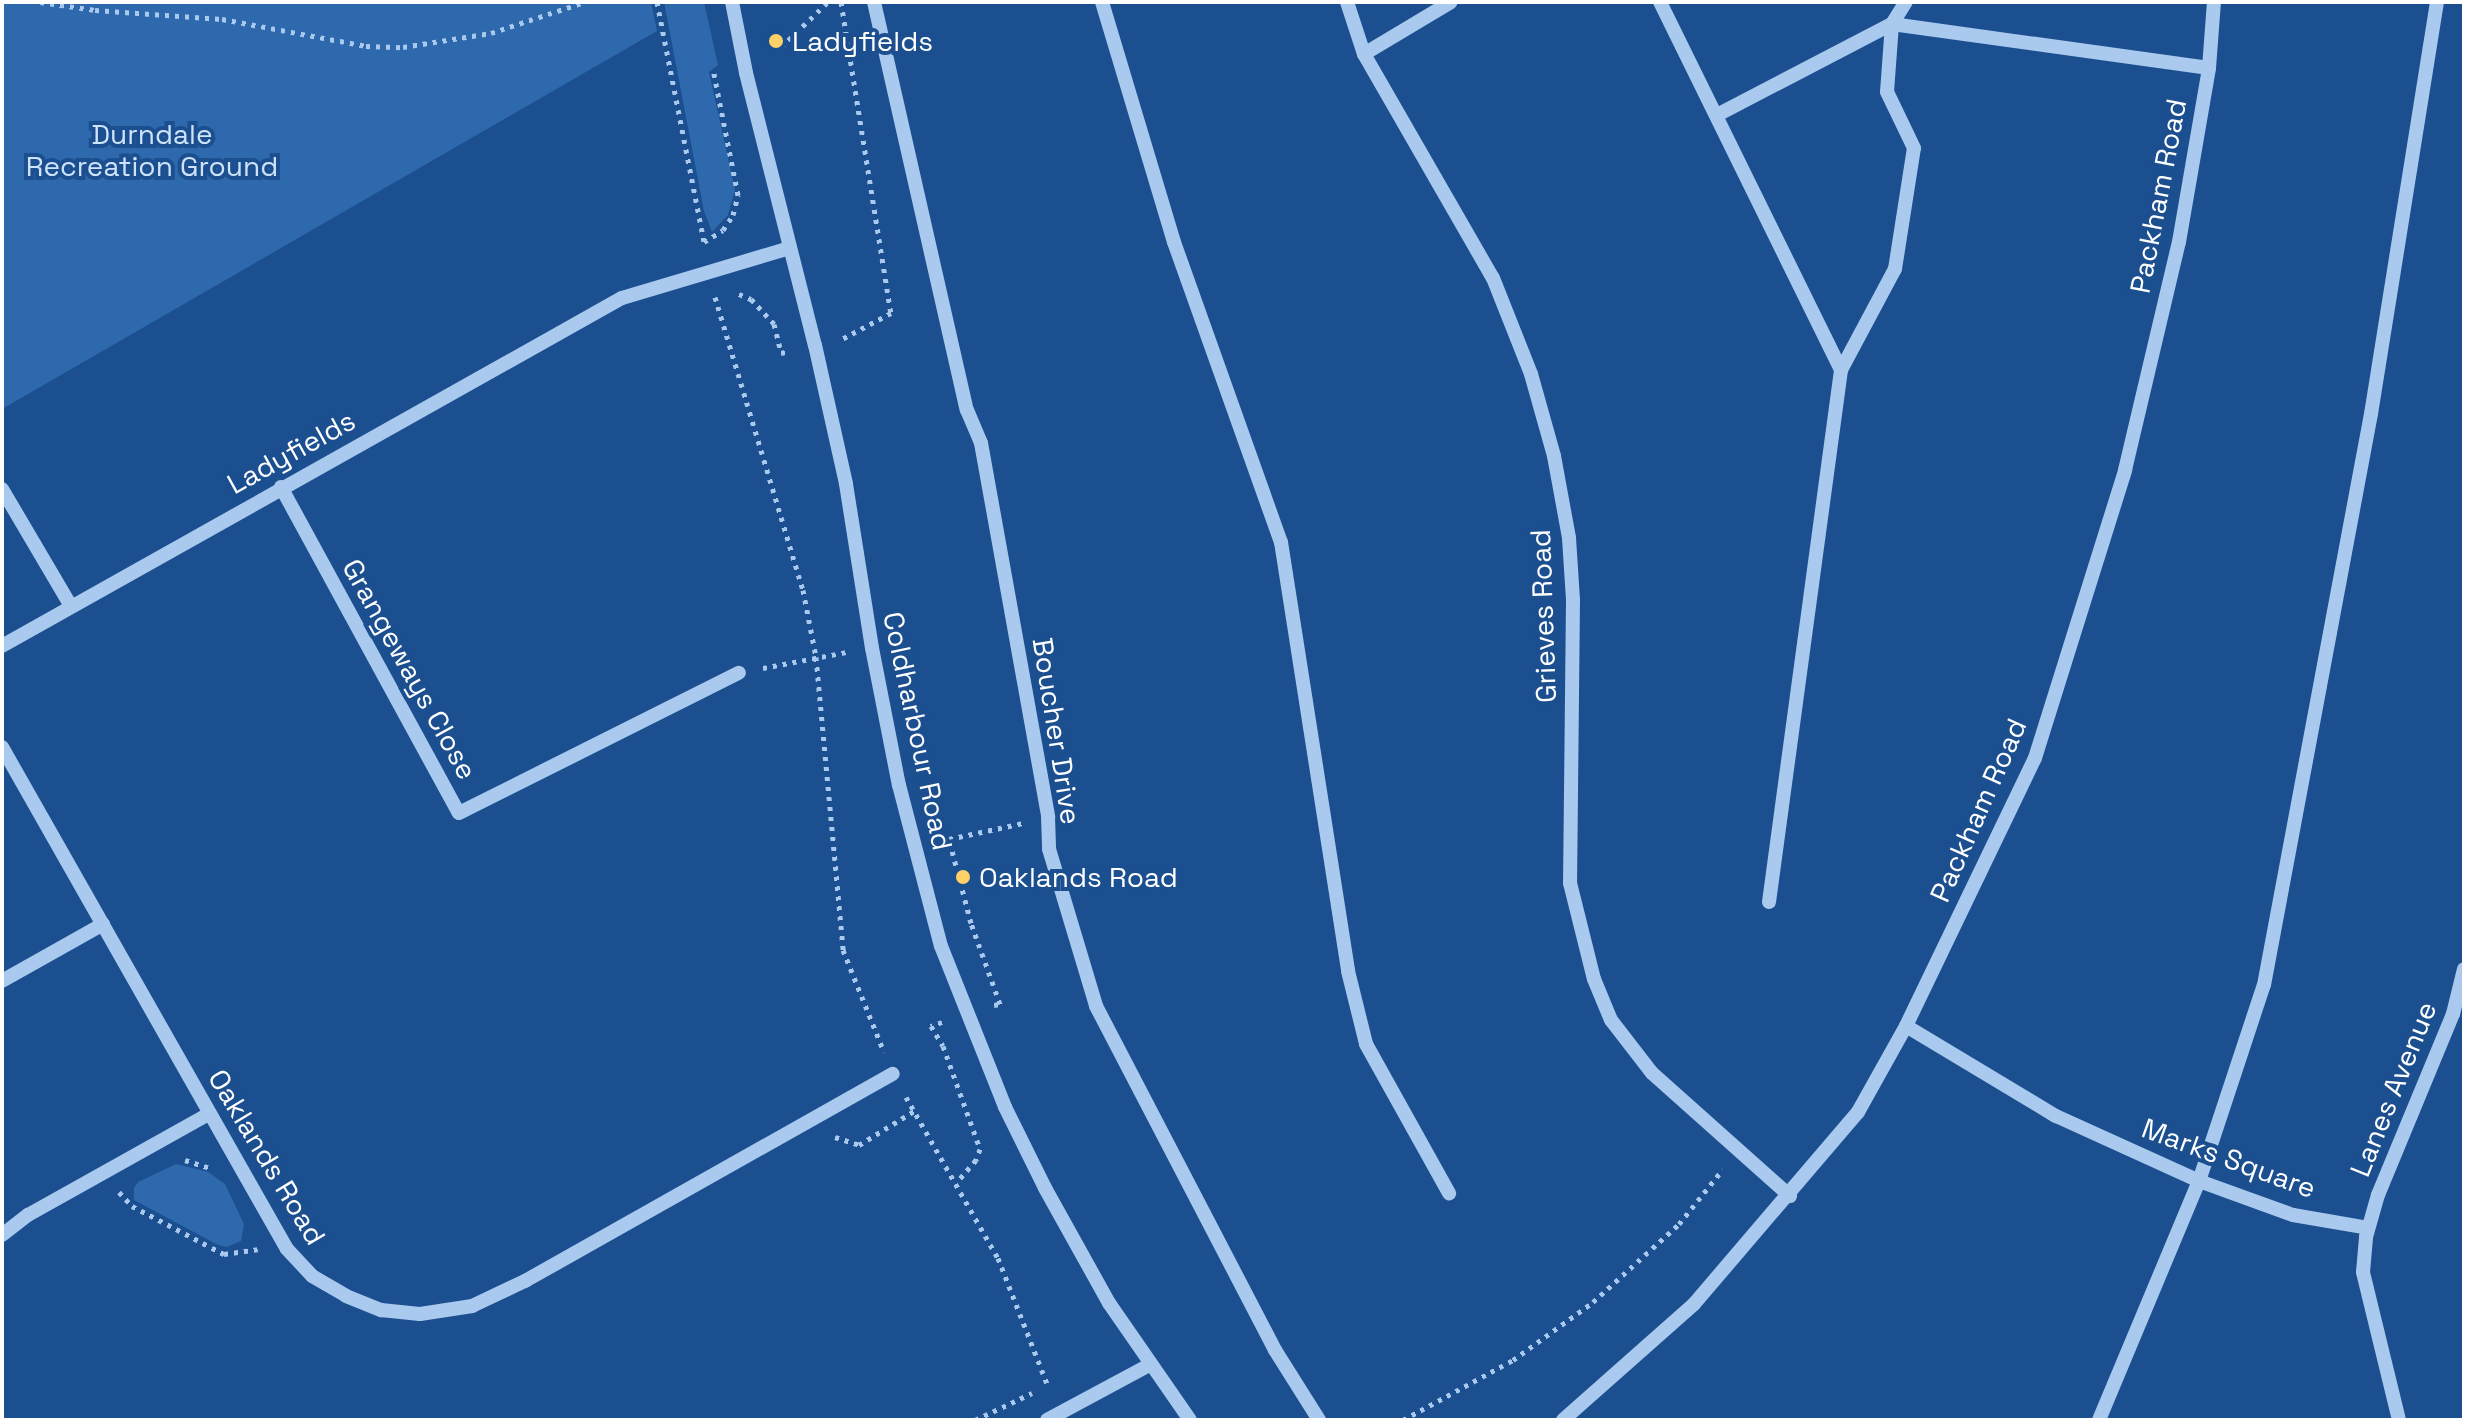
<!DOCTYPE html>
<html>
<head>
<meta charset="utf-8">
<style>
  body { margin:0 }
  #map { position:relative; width:2466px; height:1422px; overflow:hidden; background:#1b4f8f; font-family:"Space Grotesk",sans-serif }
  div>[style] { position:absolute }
  .green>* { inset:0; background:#2e69ad }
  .path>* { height:5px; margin-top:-2.5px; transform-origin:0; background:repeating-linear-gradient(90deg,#a9c9ee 0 4px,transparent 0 10px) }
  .minor>* { height:14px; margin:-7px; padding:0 7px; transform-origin:7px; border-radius:7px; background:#a9c9ee }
  .dots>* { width:22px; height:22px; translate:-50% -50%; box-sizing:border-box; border:4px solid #1b4f8f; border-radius:50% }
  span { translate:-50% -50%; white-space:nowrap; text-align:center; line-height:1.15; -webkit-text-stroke:8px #1b4f8f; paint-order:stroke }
  .poi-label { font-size:28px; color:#fff }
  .left { translate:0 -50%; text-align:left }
  .park-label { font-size:28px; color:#cfe3fa }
  .street-label { font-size:28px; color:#fff }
  .frame { position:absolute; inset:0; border:4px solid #fff; pointer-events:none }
</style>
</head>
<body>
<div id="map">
  <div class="green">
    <div style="clip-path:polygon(2px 2px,651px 2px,657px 31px,2px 409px)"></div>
    <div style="clip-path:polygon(664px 2px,704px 2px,718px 65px,709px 72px,735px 190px,728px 215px,712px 232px,704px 211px)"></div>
    <div style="clip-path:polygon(176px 1164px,208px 1172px,225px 1184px,244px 1224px,241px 1241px,227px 1247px,218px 1245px,134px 1200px,134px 1188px,138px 1182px)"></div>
  </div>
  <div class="path">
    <div style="left:40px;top:2px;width:56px;rotate:8.3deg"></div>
    <div style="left:95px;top:10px;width:127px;rotate:4.1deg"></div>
    <div style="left:222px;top:19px;width:147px;rotate:10.6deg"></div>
    <div style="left:366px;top:46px;width:37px;rotate:2deg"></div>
    <div style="left:403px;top:47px;width:89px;rotate:-9deg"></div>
    <div style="left:491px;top:33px;width:99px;rotate:-18.3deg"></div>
    <div style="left:657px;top:2px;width:245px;rotate:78.9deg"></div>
    <div style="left:704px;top:242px;width:22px;rotate:-32deg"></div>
    <div style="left:723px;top:230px;width:18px;rotate:-56deg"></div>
    <div style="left:733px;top:215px;width:21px;rotate:-76deg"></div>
    <div style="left:738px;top:195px;width:128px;rotate:-101.2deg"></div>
    <div style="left:841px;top:2px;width:315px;rotate:80.9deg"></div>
    <div style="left:891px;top:313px;width:55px;rotate:152deg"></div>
    <div style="left:781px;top:47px;width:65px;rotate:-43.8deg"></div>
    <div style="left:739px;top:294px;width:13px;rotate:23deg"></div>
    <div style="left:751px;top:299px;width:34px;rotate:47deg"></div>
    <div style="left:774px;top:324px;width:30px;rotate:76deg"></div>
    <div style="left:781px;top:353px;width:8px;rotate:-14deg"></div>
    <div style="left:715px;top:297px;width:306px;rotate:73.3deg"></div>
    <div style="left:803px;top:590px;width:68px;rotate:79deg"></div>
    <div style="left:816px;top:657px;width:294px;rotate:84.7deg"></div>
    <div style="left:843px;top:950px;width:110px;rotate:68.1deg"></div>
    <div style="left:763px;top:668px;width:86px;rotate:-10.8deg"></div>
    <div style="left:994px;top:1005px;width:6px;rotate:-9deg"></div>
    <div style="left:1000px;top:1004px;width:86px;rotate:-109.7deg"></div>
    <div style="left:971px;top:923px;width:87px;rotate:-104.7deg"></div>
    <div style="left:949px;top:839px;width:76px;rotate:-12.2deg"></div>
    <div style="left:942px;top:1022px;width:12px;rotate:160deg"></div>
    <div style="left:931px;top:1026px;width:23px;rotate:59deg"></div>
    <div style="left:943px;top:1046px;width:109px;rotate:70.2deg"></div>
    <div style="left:980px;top:1149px;width:12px;rotate:110deg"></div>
    <div style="left:976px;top:1160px;width:29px;rotate:131deg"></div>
    <div style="left:906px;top:1097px;width:185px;rotate:60.3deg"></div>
    <div style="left:998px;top:1258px;width:137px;rotate:68.7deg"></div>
    <div style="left:835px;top:1137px;width:25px;rotate:18deg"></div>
    <div style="left:859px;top:1145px;width:65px;rotate:-31.7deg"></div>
    <div style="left:185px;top:1160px;width:25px;rotate:18deg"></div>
    <div style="left:119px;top:1192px;width:19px;rotate:47deg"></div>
    <div style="left:132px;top:1206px;width:104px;rotate:27.6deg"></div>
    <div style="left:224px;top:1254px;width:34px;rotate:-8deg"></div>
    <div style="left:975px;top:1420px;width:63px;rotate:-25.3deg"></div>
    <div style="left:1403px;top:1420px;width:125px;rotate:-28.6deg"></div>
    <div style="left:1513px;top:1360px;width:99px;rotate:-35.9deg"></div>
    <div style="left:1593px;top:1302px;width:116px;rotate:-42.2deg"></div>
    <div style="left:1679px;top:1224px;width:70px;rotate:-51.3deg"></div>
  </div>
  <div class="minor">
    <div style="left:732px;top:2px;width:72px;rotate:78.8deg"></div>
    <div style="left:746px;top:73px;width:281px;rotate:75.8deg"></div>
    <div style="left:815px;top:345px;width:142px;rotate:77.4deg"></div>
    <div style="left:846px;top:484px;width:166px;rotate:81deg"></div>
    <div style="left:872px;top:648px;width:140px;rotate:78.9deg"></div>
    <div style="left:899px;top:785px;width:166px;rotate:75.4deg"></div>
    <div style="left:941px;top:946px;width:173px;rotate:68.3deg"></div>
    <div style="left:1005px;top:1107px;width:90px;rotate:63.7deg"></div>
    <div style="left:1045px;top:1188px;width:132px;rotate:60.9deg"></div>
    <div style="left:1109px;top:1303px;width:142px;rotate:55.3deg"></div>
    <div style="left:874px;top:2px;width:418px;rotate:77.2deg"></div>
    <div style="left:967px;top:410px;width:36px;rotate:67deg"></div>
    <div style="left:981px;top:443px;width:380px;rotate:79.8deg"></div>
    <div style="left:1048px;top:817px;width:32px;rotate:88deg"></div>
    <div style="left:1049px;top:849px;width:164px;rotate:73.3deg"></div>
    <div style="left:1096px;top:1006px;width:388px;rotate:62.5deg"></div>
    <div style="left:1275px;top:1350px;width:83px;rotate:57.8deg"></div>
    <div style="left:1102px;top:2px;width:251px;rotate:73.3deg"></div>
    <div style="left:1174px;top:242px;width:319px;rotate:70.4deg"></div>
    <div style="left:1281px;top:542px;width:434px;rotate:81.1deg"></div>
    <div style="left:1348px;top:971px;width:75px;rotate:76.1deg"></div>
    <div style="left:1366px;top:1044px;width:171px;rotate:60.9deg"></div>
    <div style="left:1347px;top:2px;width:55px;rotate:71.9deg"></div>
    <div style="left:1364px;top:54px;width:258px;rotate:60.1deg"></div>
    <div style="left:1493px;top:278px;width:103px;rotate:68.4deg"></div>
    <div style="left:1531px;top:374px;width:85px;rotate:74.3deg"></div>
    <div style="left:1554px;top:456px;width:83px;rotate:79.6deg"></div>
    <div style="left:1569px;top:538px;width:62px;rotate:86.3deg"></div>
    <div style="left:1573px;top:600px;width:283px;rotate:90.6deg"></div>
    <div style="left:1570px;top:883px;width:99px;rotate:76deg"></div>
    <div style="left:1594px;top:979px;width:44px;rotate:67.5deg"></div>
    <div style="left:1611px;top:1020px;width:67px;rotate:52.3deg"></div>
    <div style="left:1652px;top:1073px;width:185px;rotate:41.7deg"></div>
    <div style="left:1660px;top:2px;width:410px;rotate:63.8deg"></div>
    <div style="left:1364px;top:54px;width:101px;rotate:-30.9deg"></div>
    <div style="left:1717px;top:115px;width:197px;rotate:-27.5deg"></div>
    <div style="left:1892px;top:24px;width:320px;rotate:7.9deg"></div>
    <div style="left:281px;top:487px;width:371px;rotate:61.4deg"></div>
    <div style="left:459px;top:813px;width:313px;rotate:-26.6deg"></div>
    <div style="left:2px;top:489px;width:136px;rotate:59.5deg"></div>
    <div style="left:2px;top:646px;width:711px;rotate:-29.31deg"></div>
    <div style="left:622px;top:298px;width:175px;rotate:-16.6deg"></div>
    <div style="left:2px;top:747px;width:577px;rotate:60.42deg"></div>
    <div style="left:287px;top:1249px;width:37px;rotate:47deg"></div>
    <div style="left:312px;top:1276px;width:39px;rotate:30deg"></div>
    <div style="left:346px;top:1296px;width:38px;rotate:22deg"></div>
    <div style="left:381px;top:1310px;width:39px;rotate:6deg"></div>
    <div style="left:420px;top:1314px;width:53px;rotate:-8.7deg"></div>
    <div style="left:472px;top:1306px;width:59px;rotate:-25.3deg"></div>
    <div style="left:525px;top:1281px;width:422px;rotate:-29.4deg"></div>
    <div style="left:1769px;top:902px;width:537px;rotate:-82.29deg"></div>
    <div style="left:1841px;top:370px;width:115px;rotate:-61.9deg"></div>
    <div style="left:1895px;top:269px;width:122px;rotate:-81.1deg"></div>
    <div style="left:1914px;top:148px;width:62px;rotate:-115.7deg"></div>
    <div style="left:1887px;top:92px;width:68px;rotate:-85.8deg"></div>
    <div style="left:1892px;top:24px;width:26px;rotate:-58deg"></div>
    <div style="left:2px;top:981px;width:116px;rotate:-29.4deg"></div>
    <div style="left:1906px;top:1026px;width:175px;rotate:31deg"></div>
    <div style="left:2056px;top:1116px;width:157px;rotate:24.4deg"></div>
    <div style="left:2199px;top:1181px;width:100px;rotate:19.9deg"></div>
    <div style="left:2293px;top:1215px;width:76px;rotate:9.8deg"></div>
    <div style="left:2px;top:1235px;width:33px;rotate:-38deg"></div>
    <div style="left:28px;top:1215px;width:207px;rotate:-29.2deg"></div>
    <div style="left:1047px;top:1420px;width:118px;rotate:-28.3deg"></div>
    <div style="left:1563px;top:1420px;width:175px;rotate:-41.5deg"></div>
    <div style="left:1694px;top:1304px;width:253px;rotate:-49.5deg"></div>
    <div style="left:1858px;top:1112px;width:98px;rotate:-60.8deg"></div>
    <div style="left:1906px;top:1026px;width:297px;rotate:-64.3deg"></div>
    <div style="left:2035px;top:758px;width:302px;rotate:-72.6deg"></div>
    <div style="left:2125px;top:470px;width:234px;rotate:-76.7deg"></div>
    <div style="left:2179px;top:242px;width:177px;rotate:-80.2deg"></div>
    <div style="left:2209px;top:68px;width:66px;rotate:-85.7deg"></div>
    <div style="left:2099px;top:1420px;width:259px;rotate:-67.3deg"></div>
    <div style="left:2199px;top:1181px;width:206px;rotate:-71.7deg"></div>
    <div style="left:2264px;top:985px;width:581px;rotate:-79.39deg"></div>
    <div style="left:2371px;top:414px;width:417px;rotate:-80.9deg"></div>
    <div style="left:2399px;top:1420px;width:152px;rotate:-103.7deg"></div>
    <div style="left:2363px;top:1272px;width:35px;rotate:-85deg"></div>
    <div style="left:2366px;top:1237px;width:44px;rotate:-74.1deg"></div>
    <div style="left:2378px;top:1195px;width:196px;rotate:-67.5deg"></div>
    <div style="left:2453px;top:1014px;width:46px;rotate:-76.3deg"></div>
  </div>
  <div class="dots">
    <div style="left:776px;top:41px;background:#ffd166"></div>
    <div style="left:963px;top:877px;background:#ffd166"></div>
  </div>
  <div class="poi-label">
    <span class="left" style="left:792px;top:41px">Ladyfields</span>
    <span class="left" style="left:979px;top:877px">Oaklands Road</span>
  </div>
  <div class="park-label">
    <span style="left:152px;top:150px">Durndale<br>Recreation Ground</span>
  </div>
  <div class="street-label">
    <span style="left:2158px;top:196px;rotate:-79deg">Packham Road</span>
    <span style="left:291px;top:452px;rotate:-29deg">Ladyfields</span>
    <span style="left:1543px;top:616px;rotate:-92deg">Grieves Road</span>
    <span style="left:410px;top:669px;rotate:61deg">Grangeways Close</span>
    <span style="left:918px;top:731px;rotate:78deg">Coldharbour Road</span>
    <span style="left:1057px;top:731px;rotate:81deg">Boucher Drive</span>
    <span style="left:1978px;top:810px;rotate:-66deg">Packham Road</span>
    <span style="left:2393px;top:1089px;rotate:-68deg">Lanes Avenue</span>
    <span style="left:267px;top:1157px;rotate:59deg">Oaklands Road</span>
    <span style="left:2229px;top:1158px;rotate:20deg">Marks Square</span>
  </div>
  <div class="frame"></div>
</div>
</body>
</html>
